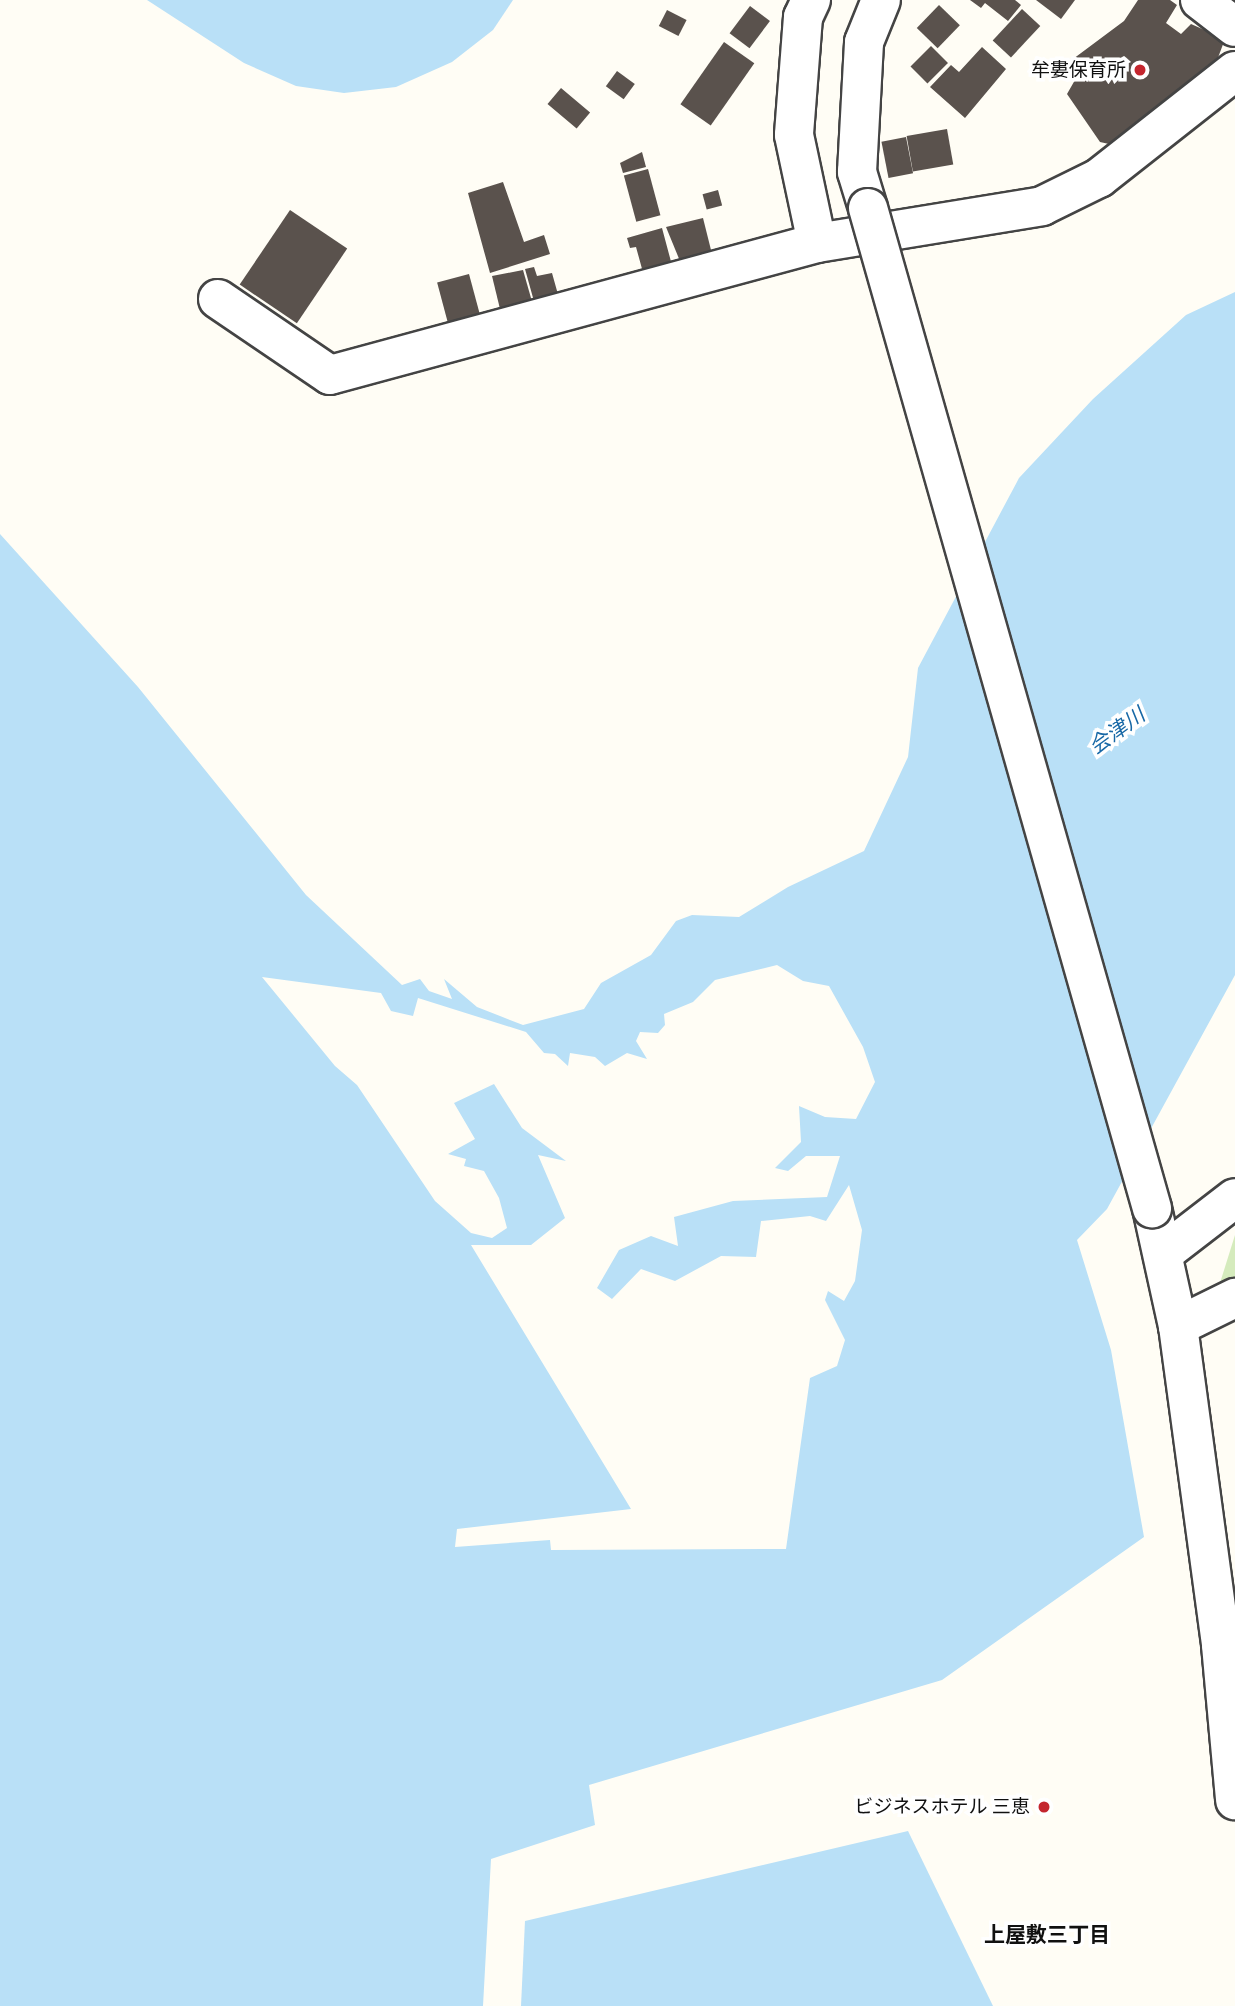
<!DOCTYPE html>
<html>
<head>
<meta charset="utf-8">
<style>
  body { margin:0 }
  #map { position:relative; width:1235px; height:2006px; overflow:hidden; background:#fffdf5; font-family:Merriweather,"Noto Sans JP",serif }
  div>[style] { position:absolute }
  .green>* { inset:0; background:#d5ebbd }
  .water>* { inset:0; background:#b9e0f7 }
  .building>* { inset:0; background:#5a524d; transform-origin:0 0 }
  .roads { filter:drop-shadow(2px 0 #444) drop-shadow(-2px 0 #444) drop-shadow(0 2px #444) drop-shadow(0 -2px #444) }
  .minor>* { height:38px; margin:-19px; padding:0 19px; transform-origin:19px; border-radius:19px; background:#fff }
  .tertiary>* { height:38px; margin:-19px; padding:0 19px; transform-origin:19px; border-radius:19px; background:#fff }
  .bridges { filter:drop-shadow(2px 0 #444) drop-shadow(-2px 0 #444) drop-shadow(0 2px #444) drop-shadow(0 -2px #444) }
  .tertiary-bridge>* { height:38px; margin:-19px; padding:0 19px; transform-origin:19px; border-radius:19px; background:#fff }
  .dots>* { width:19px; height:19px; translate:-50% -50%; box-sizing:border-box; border:4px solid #fff; border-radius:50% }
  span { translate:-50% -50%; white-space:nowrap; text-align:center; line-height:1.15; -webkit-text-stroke:7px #fff; paint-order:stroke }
  .poi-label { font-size:19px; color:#111 }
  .right { translate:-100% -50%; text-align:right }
  .water-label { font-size:21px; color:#1768a6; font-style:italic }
  .neighbourhood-label { font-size:21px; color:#111; font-weight:700 }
</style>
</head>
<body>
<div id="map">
  <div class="green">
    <div style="clip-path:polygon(1235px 1235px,1235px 1286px,1232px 1288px,1220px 1283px)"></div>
  </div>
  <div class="water">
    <div style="clip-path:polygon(147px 0,513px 0,493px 30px,452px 62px,396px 87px,344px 93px,296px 86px,244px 63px)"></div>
    <div style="clip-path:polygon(evenodd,1235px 292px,1235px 975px,1107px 1209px,1077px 1240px,1111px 1350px,1144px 1537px,942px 1680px,589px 1785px,595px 1825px,491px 1859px,483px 2006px,0 2006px,0 534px,138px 687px,306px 895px,402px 985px,420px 979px,429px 991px,452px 999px,444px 979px,477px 1007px,523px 1025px,584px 1009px,601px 983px,651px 955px,676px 921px,692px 915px,739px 917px,788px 887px,864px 851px,908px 757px,918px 668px,1019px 478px,1093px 399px,1186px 315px,1235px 292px,777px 965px,803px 981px,829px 986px,863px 1047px,875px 1082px,856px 1119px,825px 1117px,799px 1106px,801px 1142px,775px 1168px,788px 1171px,806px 1156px,840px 1156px,827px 1197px,733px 1201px,674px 1217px,678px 1246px,651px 1236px,619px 1250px,597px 1288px,612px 1299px,641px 1269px,675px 1281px,721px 1256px,756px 1257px,761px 1221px,810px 1216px,826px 1221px,849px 1185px,862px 1230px,855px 1281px,844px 1301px,828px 1291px,825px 1300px,845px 1340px,837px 1366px,810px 1378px,786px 1549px,551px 1550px,550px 1540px,455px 1547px,457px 1529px,631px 1509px,471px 1245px,531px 1245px,565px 1218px,538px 1155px,566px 1161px,522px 1128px,494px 1084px,454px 1103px,475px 1139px,448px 1154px,466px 1159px,464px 1166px,484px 1171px,499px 1198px,507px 1228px,492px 1238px,471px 1233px,435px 1201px,357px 1085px,335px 1066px,262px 977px,381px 993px,391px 1011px,413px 1016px,418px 998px,526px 1032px,544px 1053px,555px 1054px,568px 1066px,570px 1053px,595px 1057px,605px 1066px,627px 1053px,647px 1059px,636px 1041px,640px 1032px,658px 1033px,665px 1025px,664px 1014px,693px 1002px,715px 980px,777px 965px)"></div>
    <div style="clip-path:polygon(908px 1831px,993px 2006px,521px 2006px,525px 1921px)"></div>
  </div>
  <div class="building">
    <div style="clip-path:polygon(970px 0,1015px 0,1021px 5px,1008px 21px,985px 3px,981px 8px)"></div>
    <div style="clip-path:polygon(1036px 0,1075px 0,1061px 19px)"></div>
    <div style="clip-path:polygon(1138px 0,1170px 0,1177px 5px,1166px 23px,1181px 34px,1191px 24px,1225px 39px,1216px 63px,1176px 92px,1180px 99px,1118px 146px,1100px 142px,1067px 94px,1075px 80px,1070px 73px,1077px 66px,1073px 59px,1124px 21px)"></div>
    <div style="left:939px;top:5px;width:29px;height:32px;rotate:44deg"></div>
    <div style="left:750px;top:6px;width:25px;height:34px;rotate:37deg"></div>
    <div style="left:1022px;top:9px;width:25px;height:43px;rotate:43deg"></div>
    <div style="left:667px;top:10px;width:22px;height:18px;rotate:27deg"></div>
    <div style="left:724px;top:42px;width:37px;height:76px;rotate:35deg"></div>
    <div style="left:931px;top:46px;width:24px;height:29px;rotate:45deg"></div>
    <div style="clip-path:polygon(982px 47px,1006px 69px,965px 118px,930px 87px,951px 65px,959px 72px)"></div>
    <div style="left:617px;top:71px;width:22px;height:19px;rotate:36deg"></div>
    <div style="left:561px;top:88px;width:38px;height:21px;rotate:40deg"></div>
    <div style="left:947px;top:129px;width:36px;height:41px;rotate:80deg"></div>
    <div style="left:906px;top:137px;width:37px;height:25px;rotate:79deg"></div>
    <div style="clip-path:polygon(642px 152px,646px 167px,623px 173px,620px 163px)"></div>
    <div style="left:648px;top:169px;width:48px;height:25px;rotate:75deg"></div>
    <div style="clip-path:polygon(503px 182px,524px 242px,544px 235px,550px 254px,490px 273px,468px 193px)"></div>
    <div style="left:718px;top:190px;width:16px;height:16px;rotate:75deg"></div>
    <div style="left:290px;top:210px;width:69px;height:90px;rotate:34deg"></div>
    <div style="clip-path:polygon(703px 218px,713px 258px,682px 266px,666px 227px)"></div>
    <div style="clip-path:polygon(662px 228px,673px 269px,644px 276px,636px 247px,630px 248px,627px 238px)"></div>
    <div style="clip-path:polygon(534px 267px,537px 276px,552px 273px,559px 298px,535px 305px,525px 269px)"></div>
    <div style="clip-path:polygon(523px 270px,533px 305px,500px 309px,492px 276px)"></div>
    <div style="left:469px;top:274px;width:41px;height:33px;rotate:75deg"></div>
  </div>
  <div class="roads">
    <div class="minor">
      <div style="left:811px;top:0;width:19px;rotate:115deg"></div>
      <div style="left:803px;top:17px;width:118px;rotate:94.4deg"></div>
      <div style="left:794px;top:135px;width:110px;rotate:78deg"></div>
      <div style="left:817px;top:243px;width:228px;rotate:-9.3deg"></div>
      <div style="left:1042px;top:206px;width:64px;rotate:-26.2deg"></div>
      <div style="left:1099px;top:178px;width:173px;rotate:-38.2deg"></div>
      <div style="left:1200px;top:0;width:44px;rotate:37.6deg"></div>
      <div style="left:218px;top:299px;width:135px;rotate:34.2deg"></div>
      <div style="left:330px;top:375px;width:505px;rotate:-15.17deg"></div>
      <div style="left:1165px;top:1252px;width:88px;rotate:-37.6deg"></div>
      <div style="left:1178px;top:1326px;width:64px;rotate:-26.2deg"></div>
    </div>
    <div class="tertiary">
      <div style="left:868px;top:208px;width:38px;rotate:-107deg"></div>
      <div style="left:857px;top:172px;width:130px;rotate:-86.9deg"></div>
      <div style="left:864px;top:42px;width:45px;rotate:-68deg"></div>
      <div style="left:1152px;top:1208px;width:121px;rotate:77.6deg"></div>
      <div style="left:1178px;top:1326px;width:322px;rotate:82.3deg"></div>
      <div style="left:1221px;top:1645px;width:156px;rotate:84.8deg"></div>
    </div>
  </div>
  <div class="bridges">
    <div class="tertiary-bridge">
      <div style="left:868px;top:208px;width:1040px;rotate:74.15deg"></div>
    </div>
  </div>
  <div class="dots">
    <div style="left:1140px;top:70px;background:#c4262e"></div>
    <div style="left:1044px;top:1807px;background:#c4262e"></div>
  </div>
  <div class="poi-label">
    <span class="right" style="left:1126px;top:70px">牟婁保育所</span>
    <span class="right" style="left:1030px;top:1807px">ビジネスホテル 三恵</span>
  </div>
  <div class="water-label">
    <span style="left:1117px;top:731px;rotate:-36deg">会津川</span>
  </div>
  <div class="neighbourhood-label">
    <span style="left:1047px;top:1935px">上屋敷三丁目</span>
  </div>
</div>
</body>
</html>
